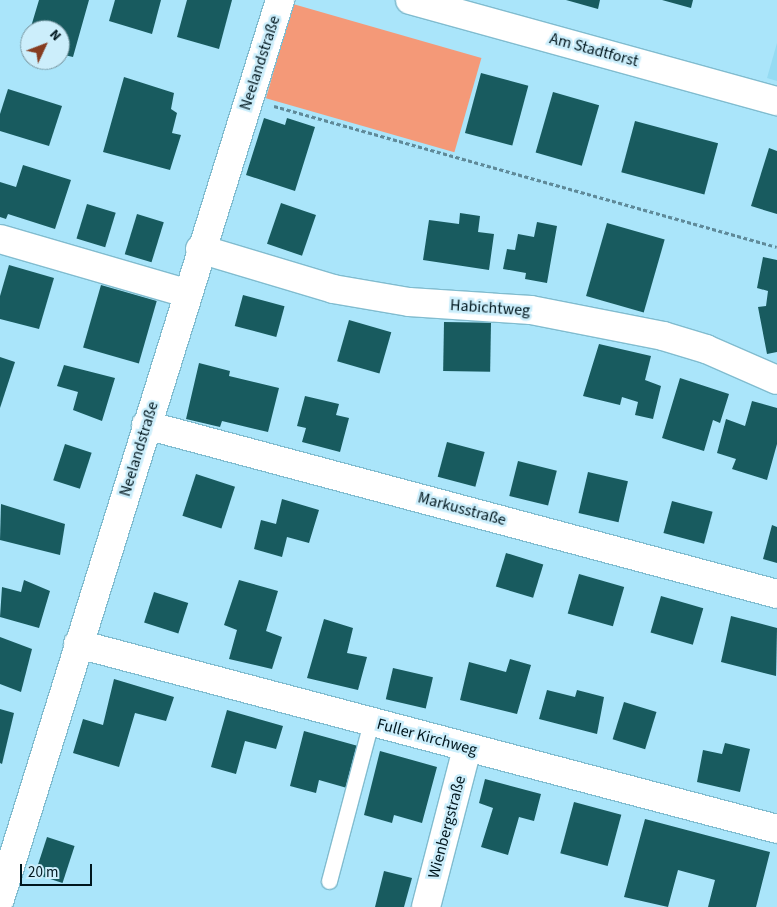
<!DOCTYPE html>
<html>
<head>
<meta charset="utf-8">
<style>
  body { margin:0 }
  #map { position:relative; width:777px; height:907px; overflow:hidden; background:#aae5fa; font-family:"Source Sans 3",sans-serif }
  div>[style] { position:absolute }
  .built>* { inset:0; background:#95dbf2 }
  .green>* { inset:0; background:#f49978; transform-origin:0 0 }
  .building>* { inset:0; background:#185b5f; transform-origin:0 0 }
  .path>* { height:3px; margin-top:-1.5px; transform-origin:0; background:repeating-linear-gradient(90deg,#5f8a99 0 4px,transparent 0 6.5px) }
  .roads { filter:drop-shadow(1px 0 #81bccf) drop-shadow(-1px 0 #81bccf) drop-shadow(0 1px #81bccf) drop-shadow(0 -1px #81bccf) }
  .lane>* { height:15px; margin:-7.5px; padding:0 7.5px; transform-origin:7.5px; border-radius:7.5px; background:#fff }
  .street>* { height:28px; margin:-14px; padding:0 14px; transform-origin:14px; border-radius:14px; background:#fff }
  span { translate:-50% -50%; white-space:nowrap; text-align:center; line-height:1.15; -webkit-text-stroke:5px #cceefb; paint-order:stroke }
  .street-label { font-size:16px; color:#00161d }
  .north { position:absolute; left:20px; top:20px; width:50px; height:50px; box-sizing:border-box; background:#cceefb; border:1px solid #7a98a2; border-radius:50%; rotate:47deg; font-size:14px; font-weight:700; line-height:20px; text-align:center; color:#00161d }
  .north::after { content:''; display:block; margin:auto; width:18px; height:22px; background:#863d21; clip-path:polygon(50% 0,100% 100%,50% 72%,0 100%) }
  .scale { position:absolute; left:20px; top:864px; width:72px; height:22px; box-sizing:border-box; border:2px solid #00161d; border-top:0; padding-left:6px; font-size:15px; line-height:18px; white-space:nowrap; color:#00161d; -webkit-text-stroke:4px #cceefb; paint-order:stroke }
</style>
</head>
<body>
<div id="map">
  <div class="built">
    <div style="clip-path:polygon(777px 43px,777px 81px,767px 78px)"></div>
  </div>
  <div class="green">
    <div style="left:293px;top:4px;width:196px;height:98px;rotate:16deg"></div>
  </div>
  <div class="building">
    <div style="clip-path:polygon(39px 0,89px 0,73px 57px,60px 54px,60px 30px,30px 30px)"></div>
    <div style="clip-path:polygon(115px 0,161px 0,152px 34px,109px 21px)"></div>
    <div style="clip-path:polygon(187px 0,232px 0,219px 49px,177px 37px)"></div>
    <div style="clip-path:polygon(566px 0,600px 0,598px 9px)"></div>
    <div style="clip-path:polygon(662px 0,693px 0,691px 8px)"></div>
    <div style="clip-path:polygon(30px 32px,30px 47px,25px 46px)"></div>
    <div style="left:481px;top:73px;width:49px;height:62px;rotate:15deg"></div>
    <div style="clip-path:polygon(124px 77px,174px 93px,171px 109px,177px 113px,172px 133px,181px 135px,170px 170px,103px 152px)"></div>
    <div style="clip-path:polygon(8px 89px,62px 106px,49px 146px,0 131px,0 114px)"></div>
    <div style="left:553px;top:92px;width:48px;height:63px;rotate:16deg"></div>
    <div style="clip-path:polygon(264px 118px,285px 125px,287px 118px,315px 127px,295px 191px,246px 175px)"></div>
    <div style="left:635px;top:121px;width:86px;height:53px;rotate:15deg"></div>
    <div style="clip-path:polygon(769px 148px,777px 151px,777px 214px,751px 206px)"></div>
    <div style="clip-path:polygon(23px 165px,71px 180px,55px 229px,8px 214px,6px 219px,0 217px,0 182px,16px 187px)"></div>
    <div style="left:281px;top:203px;width:37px;height:43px;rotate:19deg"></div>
    <div style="left:87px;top:204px;width:30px;height:36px;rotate:17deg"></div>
    <div style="clip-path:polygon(460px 213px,480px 216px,478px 232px,494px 234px,489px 270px,423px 260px,429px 220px,459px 224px)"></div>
    <div style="left:137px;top:214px;width:28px;height:42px;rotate:17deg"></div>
    <div style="clip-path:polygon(537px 222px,557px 226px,547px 283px,525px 279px,526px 273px,503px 269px,507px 249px,515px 250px,518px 234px,534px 237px)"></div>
    <div style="left:607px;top:223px;width:60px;height:76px;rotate:16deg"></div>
    <div style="clip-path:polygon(763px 257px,777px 260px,777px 352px,767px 354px,758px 307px,766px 306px,768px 291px,757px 288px)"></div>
    <div style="clip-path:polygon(9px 265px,54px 278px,39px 329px,0 319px,0 296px)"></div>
    <div style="left:101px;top:285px;width:58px;height:65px;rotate:16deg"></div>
    <div style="left:243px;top:295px;width:43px;height:32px;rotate:15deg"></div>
    <div style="left:349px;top:320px;width:44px;height:43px;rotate:16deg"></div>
    <div style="left:444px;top:322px;width:47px;height:49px;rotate:1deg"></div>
    <div style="clip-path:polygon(599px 344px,651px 356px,645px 380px,661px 386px,653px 419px,635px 415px,638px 402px,622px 397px,620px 405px,583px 396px)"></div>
    <div style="clip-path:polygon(0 357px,15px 362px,0 408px)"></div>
    <div style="clip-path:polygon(199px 363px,230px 371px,229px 376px,279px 388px,268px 432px,222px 421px,220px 427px,186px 419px)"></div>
    <div style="clip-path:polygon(64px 365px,115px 378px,102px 421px,73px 410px,78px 392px,57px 386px)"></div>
    <div style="clip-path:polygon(680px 378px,729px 394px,720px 423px,713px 420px,704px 451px,662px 438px)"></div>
    <div style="clip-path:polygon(305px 396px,339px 404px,336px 415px,349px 418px,340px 452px,302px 442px,306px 428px,297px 426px)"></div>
    <div style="clip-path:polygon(752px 401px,777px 408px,777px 444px,767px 480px,732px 469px,736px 459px,717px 453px,726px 419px,745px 426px)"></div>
    <div style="left:447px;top:442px;width:39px;height:36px;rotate:15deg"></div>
    <div style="left:65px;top:444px;width:28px;height:38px;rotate:18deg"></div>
    <div style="left:518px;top:461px;width:40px;height:36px;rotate:14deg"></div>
    <div style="left:588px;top:472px;width:41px;height:42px;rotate:13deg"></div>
    <div style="left:196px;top:474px;width:41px;height:44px;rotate:18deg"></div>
    <div style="clip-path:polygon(282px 499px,319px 510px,309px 543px,287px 537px,282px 557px,254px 549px,261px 520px,276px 524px)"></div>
    <div style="left:672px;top:501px;width:42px;height:33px;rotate:15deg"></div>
    <div style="clip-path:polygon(1px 504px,65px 524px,60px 555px,0 540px)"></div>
    <div style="clip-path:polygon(772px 525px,777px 527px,777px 563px,763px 559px)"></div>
    <div style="left:506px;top:553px;width:39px;height:35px;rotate:17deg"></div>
    <div style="left:579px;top:574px;width:47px;height:41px;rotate:16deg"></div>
    <div style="clip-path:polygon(24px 580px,50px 591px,39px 628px,0 617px,2px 587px,21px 592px)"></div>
    <div style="clip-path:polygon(239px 580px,278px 591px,266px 631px,282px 637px,272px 669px,229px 659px,237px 630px,224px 625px)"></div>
    <div style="left:154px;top:592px;width:36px;height:32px;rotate:18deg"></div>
    <div style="left:661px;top:596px;width:44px;height:38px;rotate:16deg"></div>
    <div style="clip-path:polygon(731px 616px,777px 628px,776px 676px,721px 662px)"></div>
    <div style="clip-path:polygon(324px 619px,353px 628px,347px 653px,367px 657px,358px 690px,307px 678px)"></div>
    <div style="clip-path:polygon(0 637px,32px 649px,21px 692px,0 684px)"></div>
    <div style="clip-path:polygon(510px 659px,531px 665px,517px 714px,460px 700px,469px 662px,506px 672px)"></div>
    <div style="left:393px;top:668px;width:41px;height:32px;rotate:13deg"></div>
    <div style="clip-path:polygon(114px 679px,174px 697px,166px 721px,135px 713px,119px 767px,73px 753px,83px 719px,103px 725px)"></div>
    <div style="clip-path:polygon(547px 690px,575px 697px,577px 690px,604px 697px,597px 734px,539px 719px)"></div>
    <div style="left:624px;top:702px;width:34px;height:39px;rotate:17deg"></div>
    <div style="clip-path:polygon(0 709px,14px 713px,2px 764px,0 763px)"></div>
    <div style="clip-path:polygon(227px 710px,283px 726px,276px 749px,245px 741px,236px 774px,211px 767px)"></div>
    <div style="clip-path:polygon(304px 731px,358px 746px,347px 788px,319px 780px,316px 793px,290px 786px)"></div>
    <div style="clip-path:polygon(725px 743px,750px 749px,740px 792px,697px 782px,703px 750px,722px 754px)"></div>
    <div style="clip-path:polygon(380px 751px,437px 767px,422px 823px,394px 815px,392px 823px,364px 815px)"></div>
    <div style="clip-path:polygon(485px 779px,541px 794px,534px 821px,519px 817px,508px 855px,481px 847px,493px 808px,479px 803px)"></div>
    <div style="left:574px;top:802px;width:49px;height:53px;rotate:15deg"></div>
    <div style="clip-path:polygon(645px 819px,770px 852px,756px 907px,708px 907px,715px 880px,678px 870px,668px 907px,624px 897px)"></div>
    <div style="left:47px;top:837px;width:29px;height:39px;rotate:18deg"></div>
    <div style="clip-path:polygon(384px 871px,412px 878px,404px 907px,375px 907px)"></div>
  </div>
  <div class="path">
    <div style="left:274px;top:106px;width:522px;rotate:15.66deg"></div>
  </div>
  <div class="roads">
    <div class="lane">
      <div style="left:329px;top:881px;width:164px;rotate:-75.2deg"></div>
    </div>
    <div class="street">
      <div style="left:410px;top:0;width:381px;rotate:15.4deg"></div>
      <div style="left:0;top:239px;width:194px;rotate:16.2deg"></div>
      <div style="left:200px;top:249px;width:139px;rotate:16.7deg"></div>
      <div style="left:333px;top:289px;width:77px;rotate:9.7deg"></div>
      <div style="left:409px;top:302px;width:122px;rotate:3.8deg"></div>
      <div style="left:531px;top:310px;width:135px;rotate:11.1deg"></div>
      <div style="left:663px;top:336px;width:45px;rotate:16.8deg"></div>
      <div style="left:706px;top:349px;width:77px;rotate:23.6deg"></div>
      <div style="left:146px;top:425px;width:653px;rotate:14.99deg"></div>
      <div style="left:78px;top:644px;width:723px;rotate:14.82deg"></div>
      <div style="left:0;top:899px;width:942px;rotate:-72.7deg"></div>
      <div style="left:426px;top:907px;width:164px;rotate:-75.5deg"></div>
    </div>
  </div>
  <div class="street-label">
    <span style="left:594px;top:50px;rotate:15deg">Am Stadtforst</span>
    <span style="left:260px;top:63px;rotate:-72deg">Neelandstraße</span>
    <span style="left:490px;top:308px;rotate:4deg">Habichtweg</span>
    <span style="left:139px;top:449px;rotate:-73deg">Neelandstraße</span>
    <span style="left:462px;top:509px;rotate:15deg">Markusstraße</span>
    <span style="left:427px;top:737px;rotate:15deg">Fuller Kirchweg</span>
    <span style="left:447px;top:827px;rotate:-75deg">Wienbergstraße</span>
  </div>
  <div class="north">N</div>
  <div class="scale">20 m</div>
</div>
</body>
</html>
